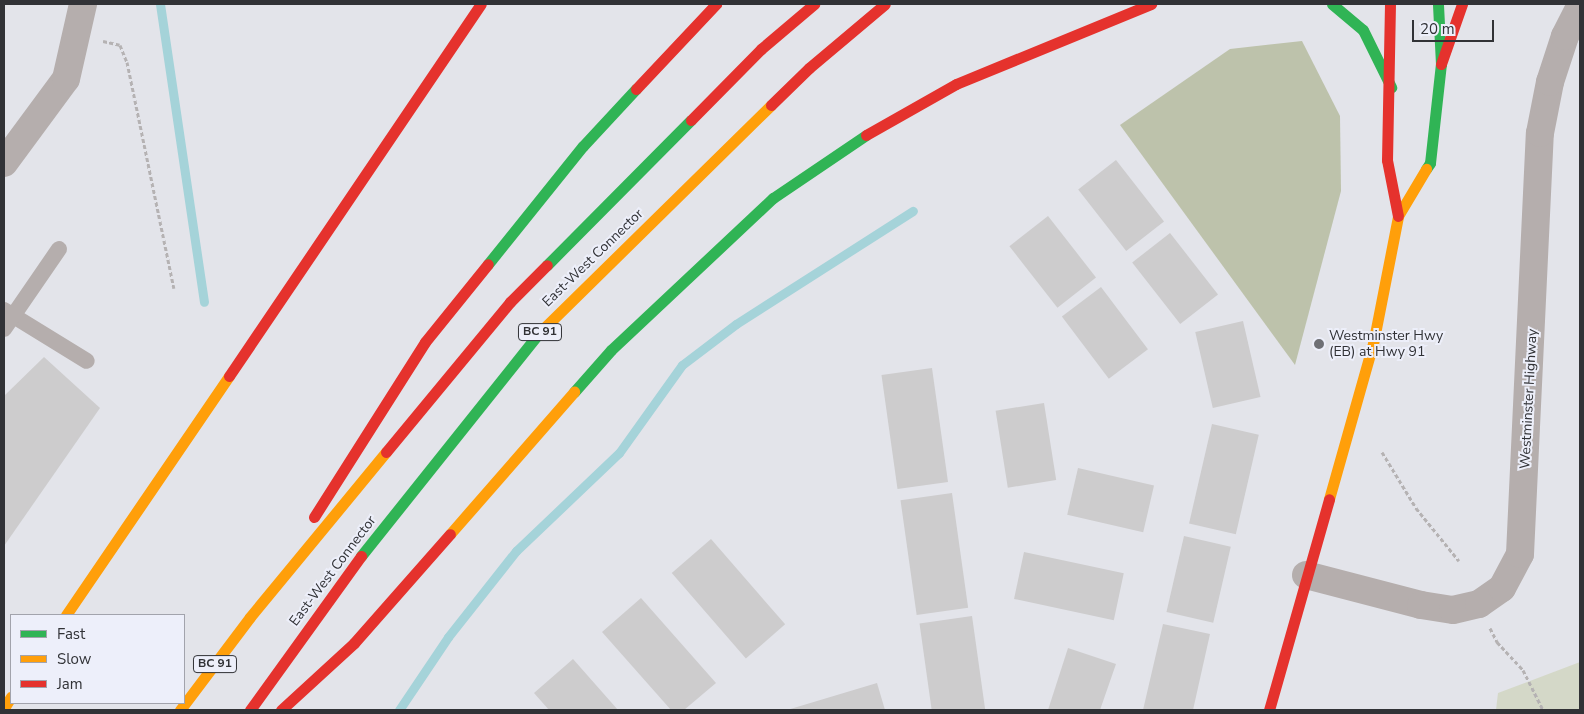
<!DOCTYPE html>
<html>
<head>
<meta charset="utf-8">
<style>
  body { margin:0 }
  #map { position:relative; width:1584px; height:714px; overflow:hidden; background:#e3e4ea; font-family:"Nunito Sans",sans-serif }
  div>[style] { position:absolute }
  .green>* { inset:0; background:#d4d8c8 }
  .forest>* { inset:0; background:#bdc2ab }
  .stream>* { height:9px; margin:-4.5px; padding:0 4.5px; transform-origin:4.5px; border-radius:4.5px; background:#a5d3d9 }
  .building>* { inset:0; background:#cdcccd; transform-origin:0 0 }
  .path>* { height:3px; margin-top:-1.5px; transform-origin:0; background:repeating-linear-gradient(90deg,#b5b2b3 0 4px,transparent 0 6.5px) }
  .lane>* { height:16px; margin:-8px; padding:0 8px; transform-origin:8px; border-radius:8px; background:#b5aead }
  .street>* { height:28px; margin:-14px; padding:0 14px; transform-origin:14px; border-radius:14px; background:#b5aead }
  .fast>* { height:11px; margin:-5.5px; padding:0 5.5px; transform-origin:5.5px; border-radius:5.5px; background:#30b455 }
  .slow>* { height:11px; margin:-5.5px; padding:0 5.5px; transform-origin:5.5px; border-radius:5.5px; background:#ff9f0a }
  .jam>* { height:11px; margin:-5.5px; padding:0 5.5px; transform-origin:5.5px; border-radius:5.5px; background:#e5322d }
  .dots>* { width:14px; height:14px; translate:-50% -50%; box-sizing:border-box; border:2px solid #edeffa; border-radius:50% }
  span { translate:-50% -50%; white-space:nowrap; text-align:center; line-height:1.15; -webkit-text-stroke:4px #edeffa; paint-order:stroke }
  .shield-label span { padding:1px 4px; background:#edeffa; border:1px solid; border-radius:4px; -webkit-text-stroke-width:0 }
  .shield-label { font-size:12px; color:#313236; font-weight:700 }
  .street-label { font-size:14px; color:#313236 }
  .poi-label { font-size:14px; color:#313236 }
  .left { translate:0 -50%; text-align:left }
  .frame { position:absolute; inset:0; border:5px solid #313236; pointer-events:none }
  .legend { position:absolute; left:10px; top:614px; width:175px; height:90px; box-sizing:border-box; background:#edeffa; border:1px solid #a2a3ac; margin:0; padding:6px 9px; list-style:none; font-size:15px; color:#313236 }
  .legend li { display:flex; align-items:center; gap:10px; height:25px }
  .legend b { width:25px; border:1px solid #a2a3ac }
  .scale { position:absolute; left:1412px; top:20px; width:82px; height:22px; box-sizing:border-box; border:2px solid #313236; border-top:0; padding-left:6px; font-size:15px; line-height:18px; white-space:nowrap; color:#313236; -webkit-text-stroke:4px #edeffa; paint-order:stroke }
</style>
</head>
<body>
<div id="map">
  <div class="green">
    <div style="clip-path:polygon(1580px 662px,1580px 710px,1496px 710px,1498px 693px)"></div>
  </div>
  <div class="forest">
    <div style="clip-path:polygon(1302px 41px,1340px 116px,1341px 191px,1295px 365px,1120px 125px,1230px 49px)"></div>
  </div>
  <div class="stream">
    <div style="left:160px;top:4px;width:301px;rotate:81.6deg"></div>
    <div style="left:399px;top:710px;width:88px;rotate:-56.1deg"></div>
    <div style="left:448px;top:637px;width:110px;rotate:-51.7deg"></div>
    <div style="left:516px;top:551px;width:142px;rotate:-43.6deg"></div>
    <div style="left:619px;top:453px;width:108px;rotate:-54.4deg"></div>
    <div style="left:682px;top:365px;width:68px;rotate:-37.2deg"></div>
    <div style="left:736px;top:324px;width:210px;rotate:-32.6deg"></div>
  </div>
  <div class="building">
    <div style="left:1116px;top:160px;width:78px;height:48px;rotate:52deg"></div>
    <div style="left:1048px;top:216px;width:78px;height:49px;rotate:52deg"></div>
    <div style="left:1170px;top:233px;width:78px;height:48px;rotate:52deg"></div>
    <div style="left:1101px;top:287px;width:78px;height:49px;rotate:53deg"></div>
    <div style="left:1243px;top:321px;width:78px;height:49px;rotate:77deg"></div>
    <div style="clip-path:polygon(44px 357px,100px 408px,4px 546px,4px 396px)"></div>
    <div style="left:932px;top:368px;width:115px;height:51px;rotate:82deg"></div>
    <div style="left:1044px;top:403px;width:78px;height:49px;rotate:81deg"></div>
    <div style="left:1212px;top:424px;width:48px;height:102px;rotate:13deg"></div>
    <div style="left:1078px;top:468px;width:78px;height:48px;rotate:13deg"></div>
    <div style="left:952px;top:493px;width:116px;height:52px;rotate:82deg"></div>
    <div style="left:1184px;top:536px;width:48px;height:78px;rotate:13deg"></div>
    <div style="left:711px;top:539px;width:113px;height:52px;rotate:49deg"></div>
    <div style="left:1024px;top:552px;width:102px;height:48px;rotate:12deg"></div>
    <div style="clip-path:polygon(641px 598px,716px 683px,684px 710px,671px 710px,602px 632px)"></div>
    <div style="left:972px;top:616px;width:95px;height:53px;rotate:82deg"></div>
    <div style="clip-path:polygon(1163px 624px,1210px 634px,1193px 710px,1143px 710px)"></div>
    <div style="clip-path:polygon(1068px 648px,1116px 664px,1100px 710px,1048px 710px)"></div>
    <div style="clip-path:polygon(573px 659px,618px 710px,549px 710px,534px 693px)"></div>
    <div style="clip-path:polygon(877px 683px,885px 710px,787px 710px)"></div>
  </div>
  <div class="path">
    <div style="left:103px;top:41px;width:17px;rotate:13deg"></div>
    <div style="left:120px;top:45px;width:18px;rotate:68deg"></div>
    <div style="left:127px;top:62px;width:231px;rotate:78.3deg"></div>
    <div style="left:1382px;top:452px;width:66px;rotate:58.7deg"></div>
    <div style="left:1416px;top:508px;width:68px;rotate:50.9deg"></div>
    <div style="left:1490px;top:628px;width:16px;rotate:63deg"></div>
    <div style="left:1497px;top:642px;width:38px;rotate:47deg"></div>
    <div style="left:1523px;top:670px;width:45px;rotate:63.4deg"></div>
  </div>
  <div class="lane">
    <div style="left:4px;top:310px;width:97px;rotate:31.6deg"></div>
    <div style="left:4px;top:329px;width:97px;rotate:-55.5deg"></div>
  </div>
  <div class="street">
    <div style="left:4px;top:163px;width:104px;rotate:-53.6deg"></div>
    <div style="left:66px;top:79px;width:77px;rotate:-77.2deg"></div>
    <div style="left:1306px;top:575px;width:119px;rotate:14.6deg"></div>
    <div style="left:1421px;top:605px;width:32px;rotate:9deg"></div>
    <div style="left:1453px;top:610px;width:27px;rotate:-13deg"></div>
    <div style="left:1479px;top:604px;width:28px;rotate:-35deg"></div>
    <div style="left:1502px;top:588px;width:38px;rotate:-62deg"></div>
    <div style="left:1520px;top:554px;width:421px;rotate:-87.3deg"></div>
    <div style="left:1540px;top:133px;width:52px;rotate:-78.9deg"></div>
    <div style="left:1550px;top:82px;width:48px;rotate:-71.9deg"></div>
    <div style="left:1565px;top:36px;width:33px;rotate:-63deg"></div>
  </div>
  <div class="fast">
    <div style="left:1332px;top:4px;width:40px;rotate:40deg"></div>
    <div style="left:1363px;top:30px;width:64px;rotate:63.8deg"></div>
    <div style="left:1426px;top:169px;width:7px;rotate:-56deg"></div>
    <div style="left:1430px;top:163px;width:100px;rotate:-83.7deg"></div>
    <div style="left:1441px;top:64px;width:60px;rotate:-92.9deg"></div>
    <div style="left:488px;top:264px;width:151px;rotate:-51.2deg"></div>
    <div style="left:583px;top:146px;width:78px;rotate:-47.1deg"></div>
    <div style="left:547px;top:265px;width:204px;rotate:-45.2deg"></div>
    <div style="left:574px;top:392px;width:56px;rotate:-48.6deg"></div>
    <div style="left:611px;top:350px;width:222px;rotate:-43.2deg"></div>
    <div style="left:773px;top:198px;width:112px;rotate:-34.1deg"></div>
    <div style="left:361px;top:556px;width:285px;rotate:-51.4deg"></div>
  </div>
  <div class="slow">
    <div style="left:539px;top:333px;width:325px;rotate:-44.5deg"></div>
    <div style="left:1329px;top:499px;width:161px;rotate:-74.2deg"></div>
    <div style="left:1373px;top:344px;width:130px;rotate:-78.9deg"></div>
    <div style="left:1398px;top:216px;width:55px;rotate:-59.2deg"></div>
    <div style="left:450px;top:534px;width:189px;rotate:-48.9deg"></div>
    <div style="left:66px;top:615px;width:289px;rotate:-55.7deg"></div>
    <div style="left:4px;top:708px;width:13px;rotate:-58deg"></div>
    <div style="left:180px;top:710px;width:116px;rotate:-53deg"></div>
    <div style="left:250px;top:617px;width:214px;rotate:-50.5deg"></div>
  </div>
  <div class="jam">
    <div style="left:1390px;top:4px;width:156px;rotate:91.1deg"></div>
    <div style="left:1387px;top:160px;width:57px;rotate:78.9deg"></div>
    <div style="left:1441px;top:64px;width:64px;rotate:-70.7deg"></div>
    <div style="left:636px;top:89px;width:117px;rotate:-46.7deg"></div>
    <div style="left:771px;top:105px;width:53px;rotate:-44.2deg"></div>
    <div style="left:809px;top:68px;width:99px;rotate:-40.1deg"></div>
    <div style="left:691px;top:120px;width:100px;rotate:-45.4deg"></div>
    <div style="left:761px;top:49px;width:70px;rotate:-40.3deg"></div>
    <div style="left:866px;top:135px;width:103px;rotate:-29.5deg"></div>
    <div style="left:956px;top:84px;width:211px;rotate:-22.3deg"></div>
    <div style="left:229px;top:376px;width:449px;rotate:-55.9deg"></div>
    <div style="left:386px;top:452px;width:195px;rotate:-50.4deg"></div>
    <div style="left:510px;top:302px;width:52px;rotate:-45deg"></div>
    <div style="left:314px;top:517px;width:207px;rotate:-57.6deg"></div>
    <div style="left:425px;top:342px;width:100px;rotate:-51.1deg"></div>
    <div style="left:250px;top:710px;width:190px;rotate:-54.2deg"></div>
    <div style="left:281px;top:710px;width:99px;rotate:-42.5deg"></div>
    <div style="left:354px;top:643px;width:145px;rotate:-48.6deg"></div>
    <div style="left:1269px;top:710px;width:219px;rotate:-74.1deg"></div>
  </div>
  <div class="dots">
    <div style="left:1319px;top:344px;background:#6f7075"></div>
  </div>
  <div class="shield-label">
    <span style="left:540px;top:332px">BC 91</span>
    <span style="left:215px;top:664px">BC 91</span>
  </div>
  <div class="street-label">
    <span style="left:593px;top:258px;rotate:-44deg">East-West Connector</span>
    <span style="left:1529px;top:399px;rotate:-87deg">Westminster Highway</span>
    <span style="left:333px;top:571px;rotate:-53deg">East-West Connector</span>
  </div>
  <div class="poi-label">
    <span class="left" style="left:1329px;top:344px">Westminster Hwy<br>(EB) at Hwy 91</span>
  </div>
  <div class="frame"></div>
  <ul class="legend">
  <li><b style="height:6px;background:#30b455"></b>Fast</li>
  <li><b style="height:6px;background:#ff9f0a"></b>Slow</li>
  <li><b style="height:6px;background:#e5322d"></b>Jam</li>
  </ul>
  <div class="scale">20 m</div>
</div>
</body>
</html>
